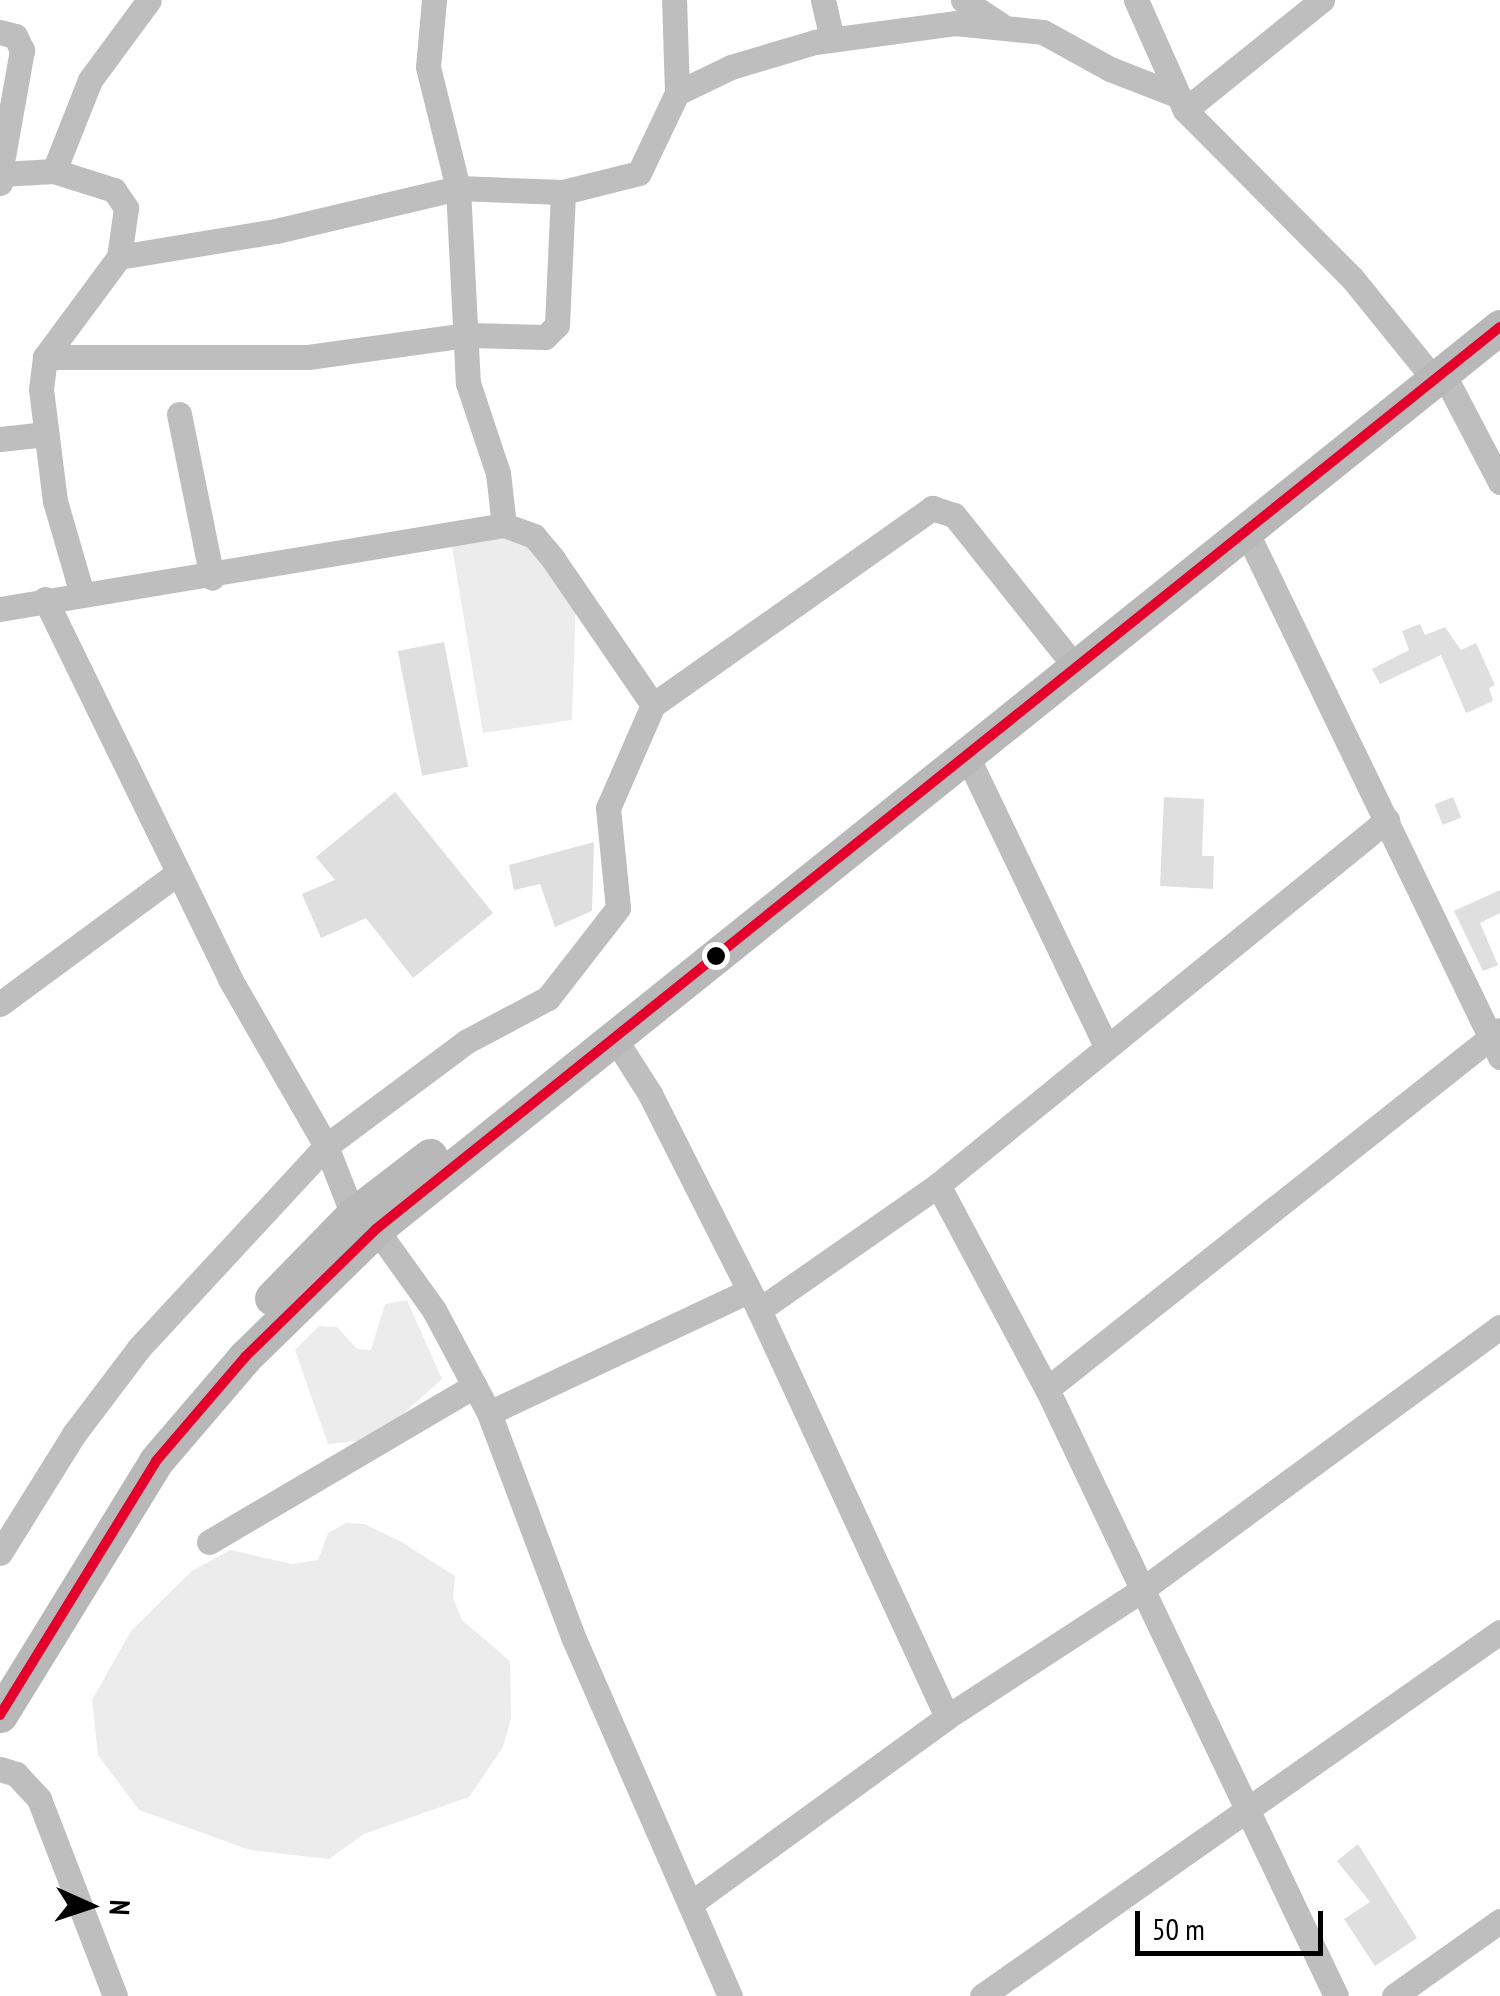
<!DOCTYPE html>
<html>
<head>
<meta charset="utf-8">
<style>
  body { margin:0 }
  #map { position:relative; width:1500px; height:1996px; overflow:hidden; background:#fff; font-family:"PT Sans Narrow",sans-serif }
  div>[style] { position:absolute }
  .green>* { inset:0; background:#ececec }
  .building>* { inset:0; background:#dfdfdf; transform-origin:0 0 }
  .street>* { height:25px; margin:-12.5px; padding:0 12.5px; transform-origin:12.5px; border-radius:12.5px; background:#bebebe }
  .secondary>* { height:35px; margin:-17.5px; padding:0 17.5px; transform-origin:17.5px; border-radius:17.5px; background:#b8b8b8 }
  .bus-1>* { height:10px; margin:-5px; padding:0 5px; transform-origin:5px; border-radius:5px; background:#e4002b }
  .dots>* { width:28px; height:28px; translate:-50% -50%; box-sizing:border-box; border:5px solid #fff; border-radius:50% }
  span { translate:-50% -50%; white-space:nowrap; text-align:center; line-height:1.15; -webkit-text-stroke:10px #fff; paint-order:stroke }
  .north { position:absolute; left:40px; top:1856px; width:100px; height:100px; -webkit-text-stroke:8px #fff; paint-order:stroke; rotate:93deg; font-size:28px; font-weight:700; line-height:40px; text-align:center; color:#000 }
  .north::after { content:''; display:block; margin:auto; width:35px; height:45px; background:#000; clip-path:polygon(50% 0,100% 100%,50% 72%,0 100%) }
  .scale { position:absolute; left:1135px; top:1911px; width:188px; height:45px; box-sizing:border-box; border:5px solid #000; border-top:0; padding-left:12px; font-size:30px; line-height:35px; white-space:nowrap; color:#000; -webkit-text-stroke:8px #fff; paint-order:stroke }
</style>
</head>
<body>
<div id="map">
  <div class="green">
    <div style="clip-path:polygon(450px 535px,534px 536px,576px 596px,572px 720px,483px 733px)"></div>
    <div style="clip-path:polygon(407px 1300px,442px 1379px,375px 1439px,328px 1444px,295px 1350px,319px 1326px,337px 1327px,357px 1349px,371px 1350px,385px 1304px)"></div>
    <div style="clip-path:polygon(346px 1523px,364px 1524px,402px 1542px,455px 1576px,453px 1598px,462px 1620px,510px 1661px,511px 1719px,503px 1747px,469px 1797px,364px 1834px,329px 1859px,250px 1850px,139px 1810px,98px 1755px,92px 1700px,131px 1631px,192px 1571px,230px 1550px,292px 1564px,318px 1560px,328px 1533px)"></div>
  </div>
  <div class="building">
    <div style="clip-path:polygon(1420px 624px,1425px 635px,1445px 627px,1461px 650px,1476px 643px,1495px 685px,1489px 688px,1493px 701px,1466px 713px,1441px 655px,1380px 684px,1372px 669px,1409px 650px,1402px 631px)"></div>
    <div style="left:444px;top:642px;width:127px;height:47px;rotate:79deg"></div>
    <div style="clip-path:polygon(395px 792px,493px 913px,413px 978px,366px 918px,321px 938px,302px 894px,335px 880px,316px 857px)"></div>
    <div style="clip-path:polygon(1164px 797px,1204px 799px,1202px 856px,1214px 856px,1213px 889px,1160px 886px)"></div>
    <div style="left:1453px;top:797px;width:22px;height:20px;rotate:68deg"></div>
    <div style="clip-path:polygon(594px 842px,592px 911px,555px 927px,540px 884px,514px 890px,509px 865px)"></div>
    <div style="clip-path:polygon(1500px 890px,1500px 913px,1480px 923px,1498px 965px,1483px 971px,1454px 911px)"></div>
    <div style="clip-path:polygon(1358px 1844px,1417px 1938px,1375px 1966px,1344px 1919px,1370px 1902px,1337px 1861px)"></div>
  </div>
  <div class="street">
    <div style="left:434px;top:0;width:67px;rotate:95.1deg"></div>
    <div style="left:428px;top:67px;width:125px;rotate:76.1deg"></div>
    <div style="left:458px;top:188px;width:195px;rotate:87.1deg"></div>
    <div style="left:468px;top:383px;width:95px;rotate:71.6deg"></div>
    <div style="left:498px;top:473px;width:52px;rotate:83.4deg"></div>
    <div style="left:823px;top:0;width:40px;rotate:77deg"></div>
    <div style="left:963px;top:0;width:45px;rotate:33.3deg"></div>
    <div style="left:1136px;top:0;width:120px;rotate:66deg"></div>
    <div style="left:1185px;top:110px;width:237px;rotate:45.2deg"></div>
    <div style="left:1352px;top:278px;width:116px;rotate:51deg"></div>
    <div style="left:0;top:32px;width:16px;rotate:15deg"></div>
    <div style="left:15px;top:36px;width:16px;rotate:63deg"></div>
    <div style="left:22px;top:50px;width:126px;rotate:100.1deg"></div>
    <div style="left:677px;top:93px;width:60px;rotate:-25.7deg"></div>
    <div style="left:731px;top:67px;width:88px;rotate:-16.6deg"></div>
    <div style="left:815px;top:42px;width:141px;rotate:-7.7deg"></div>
    <div style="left:955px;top:23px;width:88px;rotate:5.8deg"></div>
    <div style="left:1043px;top:32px;width:77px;rotate:28.9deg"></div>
    <div style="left:1110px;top:69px;width:72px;rotate:21.2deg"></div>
    <div style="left:1185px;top:110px;width:176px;rotate:-38.8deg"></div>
    <div style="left:54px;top:171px;width:98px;rotate:-68.4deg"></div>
    <div style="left:90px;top:80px;width:99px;rotate:-53.6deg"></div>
    <div style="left:0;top:183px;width:9px;rotate:-77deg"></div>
    <div style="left:2px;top:174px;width:52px;rotate:-3.3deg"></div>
    <div style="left:54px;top:171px;width:63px;rotate:17.6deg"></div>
    <div style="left:114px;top:190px;width:22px;rotate:56deg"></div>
    <div style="left:126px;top:208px;width:49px;rotate:98.1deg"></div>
    <div style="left:119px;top:257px;width:124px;rotate:126.5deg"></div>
    <div style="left:45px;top:357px;width:32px;rotate:97deg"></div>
    <div style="left:41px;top:389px;width:113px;rotate:82.9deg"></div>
    <div style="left:55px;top:501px;width:97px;rotate:73.8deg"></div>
    <div style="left:119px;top:257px;width:159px;rotate:-9.4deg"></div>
    <div style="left:276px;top:231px;width:187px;rotate:-13.3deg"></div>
    <div style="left:458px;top:188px;width:105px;rotate:2.2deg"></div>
    <div style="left:563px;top:192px;width:78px;rotate:-14deg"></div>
    <div style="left:639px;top:173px;width:89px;rotate:-64.6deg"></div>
    <div style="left:677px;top:93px;width:93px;rotate:-91.8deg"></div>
    <div style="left:45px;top:357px;width:263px"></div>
    <div style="left:308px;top:357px;width:161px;rotate:-7.9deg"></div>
    <div style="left:467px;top:335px;width:78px;rotate:1.5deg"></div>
    <div style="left:545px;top:337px;width:17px;rotate:-45deg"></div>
    <div style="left:557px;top:325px;width:133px;rotate:-87.4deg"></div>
    <div style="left:1443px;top:373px;width:123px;rotate:62.4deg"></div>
    <div style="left:179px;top:414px;width:167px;rotate:78.6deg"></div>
    <div style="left:0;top:439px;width:46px;rotate:-6.2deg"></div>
    <div style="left:1247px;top:533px;width:582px;rotate:64.23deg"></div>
    <div style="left:45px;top:599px;width:423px;rotate:64deg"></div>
    <div style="left:230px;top:979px;width:193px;rotate:60.1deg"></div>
    <div style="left:326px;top:1146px;width:74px;rotate:68.6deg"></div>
    <div style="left:353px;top:1215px;width:27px;rotate:31deg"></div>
    <div style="left:376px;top:1229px;width:100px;rotate:54.4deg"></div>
    <div style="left:434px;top:1310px;width:117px;rotate:61.9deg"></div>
    <div style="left:489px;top:1413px;width:241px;rotate:69.4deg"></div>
    <div style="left:574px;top:1639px;width:390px;rotate:66.4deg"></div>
    <div style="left:0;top:609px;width:511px;rotate:-9.46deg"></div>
    <div style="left:504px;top:525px;width:32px;rotate:20deg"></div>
    <div style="left:534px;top:536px;width:30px;rotate:50deg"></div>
    <div style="left:553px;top:559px;width:177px;rotate:55.6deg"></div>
    <div style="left:653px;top:705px;width:112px;rotate:113.6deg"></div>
    <div style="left:608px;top:808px;width:100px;rotate:84.3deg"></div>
    <div style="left:618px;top:908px;width:114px;rotate:127.9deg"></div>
    <div style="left:548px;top:998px;width:92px;rotate:152deg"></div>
    <div style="left:467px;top:1041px;width:176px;rotate:143.3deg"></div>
    <div style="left:326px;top:1146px;width:275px;rotate:132.8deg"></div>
    <div style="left:139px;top:1348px;width:108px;rotate:127.1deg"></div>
    <div style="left:74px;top:1434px;width:140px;rotate:121.9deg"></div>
    <div style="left:653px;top:705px;width:342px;rotate:-35.2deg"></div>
    <div style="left:932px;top:508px;width:23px;rotate:18deg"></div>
    <div style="left:954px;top:515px;width:176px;rotate:51.4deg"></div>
    <div style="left:967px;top:756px;width:322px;rotate:64.4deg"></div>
    <div style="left:0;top:1004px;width:221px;rotate:-36.4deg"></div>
    <div style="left:615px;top:1039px;width:65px;rotate:57.5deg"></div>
    <div style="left:650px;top:1094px;width:242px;rotate:63.2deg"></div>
    <div style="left:759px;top:1310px;width:448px;rotate:65.2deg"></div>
    <div style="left:938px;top:1185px;width:231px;rotate:61.9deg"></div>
    <div style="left:1047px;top:1389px;width:672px;rotate:64.54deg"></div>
    <div style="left:759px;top:1310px;width:218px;rotate:-34.9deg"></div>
    <div style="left:938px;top:1185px;width:579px;rotate:-39.11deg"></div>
    <div style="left:1047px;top:1389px;width:578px;rotate:-38.4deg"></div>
    <div style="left:489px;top:1413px;width:286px;rotate:-25.2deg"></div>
    <div style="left:209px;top:1542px;width:308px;rotate:-30.5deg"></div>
    <div style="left:0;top:1769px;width:17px;rotate:17deg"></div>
    <div style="left:16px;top:1774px;width:34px;rotate:47deg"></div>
    <div style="left:39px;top:1799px;width:211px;rotate:68.9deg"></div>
    <div style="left:690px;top:1904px;width:318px;rotate:-36deg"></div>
    <div style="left:947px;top:1717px;width:234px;rotate:-33.1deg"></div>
    <div style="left:1143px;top:1589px;width:443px;rotate:-36.3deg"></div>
    <div style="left:982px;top:1996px;width:633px;rotate:-35.1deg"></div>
    <div style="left:1394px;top:1996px;width:130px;rotate:-35.3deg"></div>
  </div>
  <div class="secondary">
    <div style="left:272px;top:1298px;width:116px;rotate:-45.7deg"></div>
    <div style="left:353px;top:1215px;width:97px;rotate:-37.5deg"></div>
    <div style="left:0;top:1715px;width:298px;rotate:-58.4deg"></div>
    <div style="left:156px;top:1461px;width:137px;rotate:-49.4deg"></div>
    <div style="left:245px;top:1357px;width:183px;rotate:-44.3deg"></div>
    <div style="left:376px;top:1229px;width:1441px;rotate:-38.75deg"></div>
  </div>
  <div class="bus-1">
    <div style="left:0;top:1715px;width:298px;rotate:-58.4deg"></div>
    <div style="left:156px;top:1461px;width:137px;rotate:-49.4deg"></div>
    <div style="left:245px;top:1357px;width:183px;rotate:-44.3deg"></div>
    <div style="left:376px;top:1229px;width:1441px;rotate:-38.75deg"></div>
  </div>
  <div class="dots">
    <div style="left:716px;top:956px;background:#000"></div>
  </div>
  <div class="north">N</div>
  <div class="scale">50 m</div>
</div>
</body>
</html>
